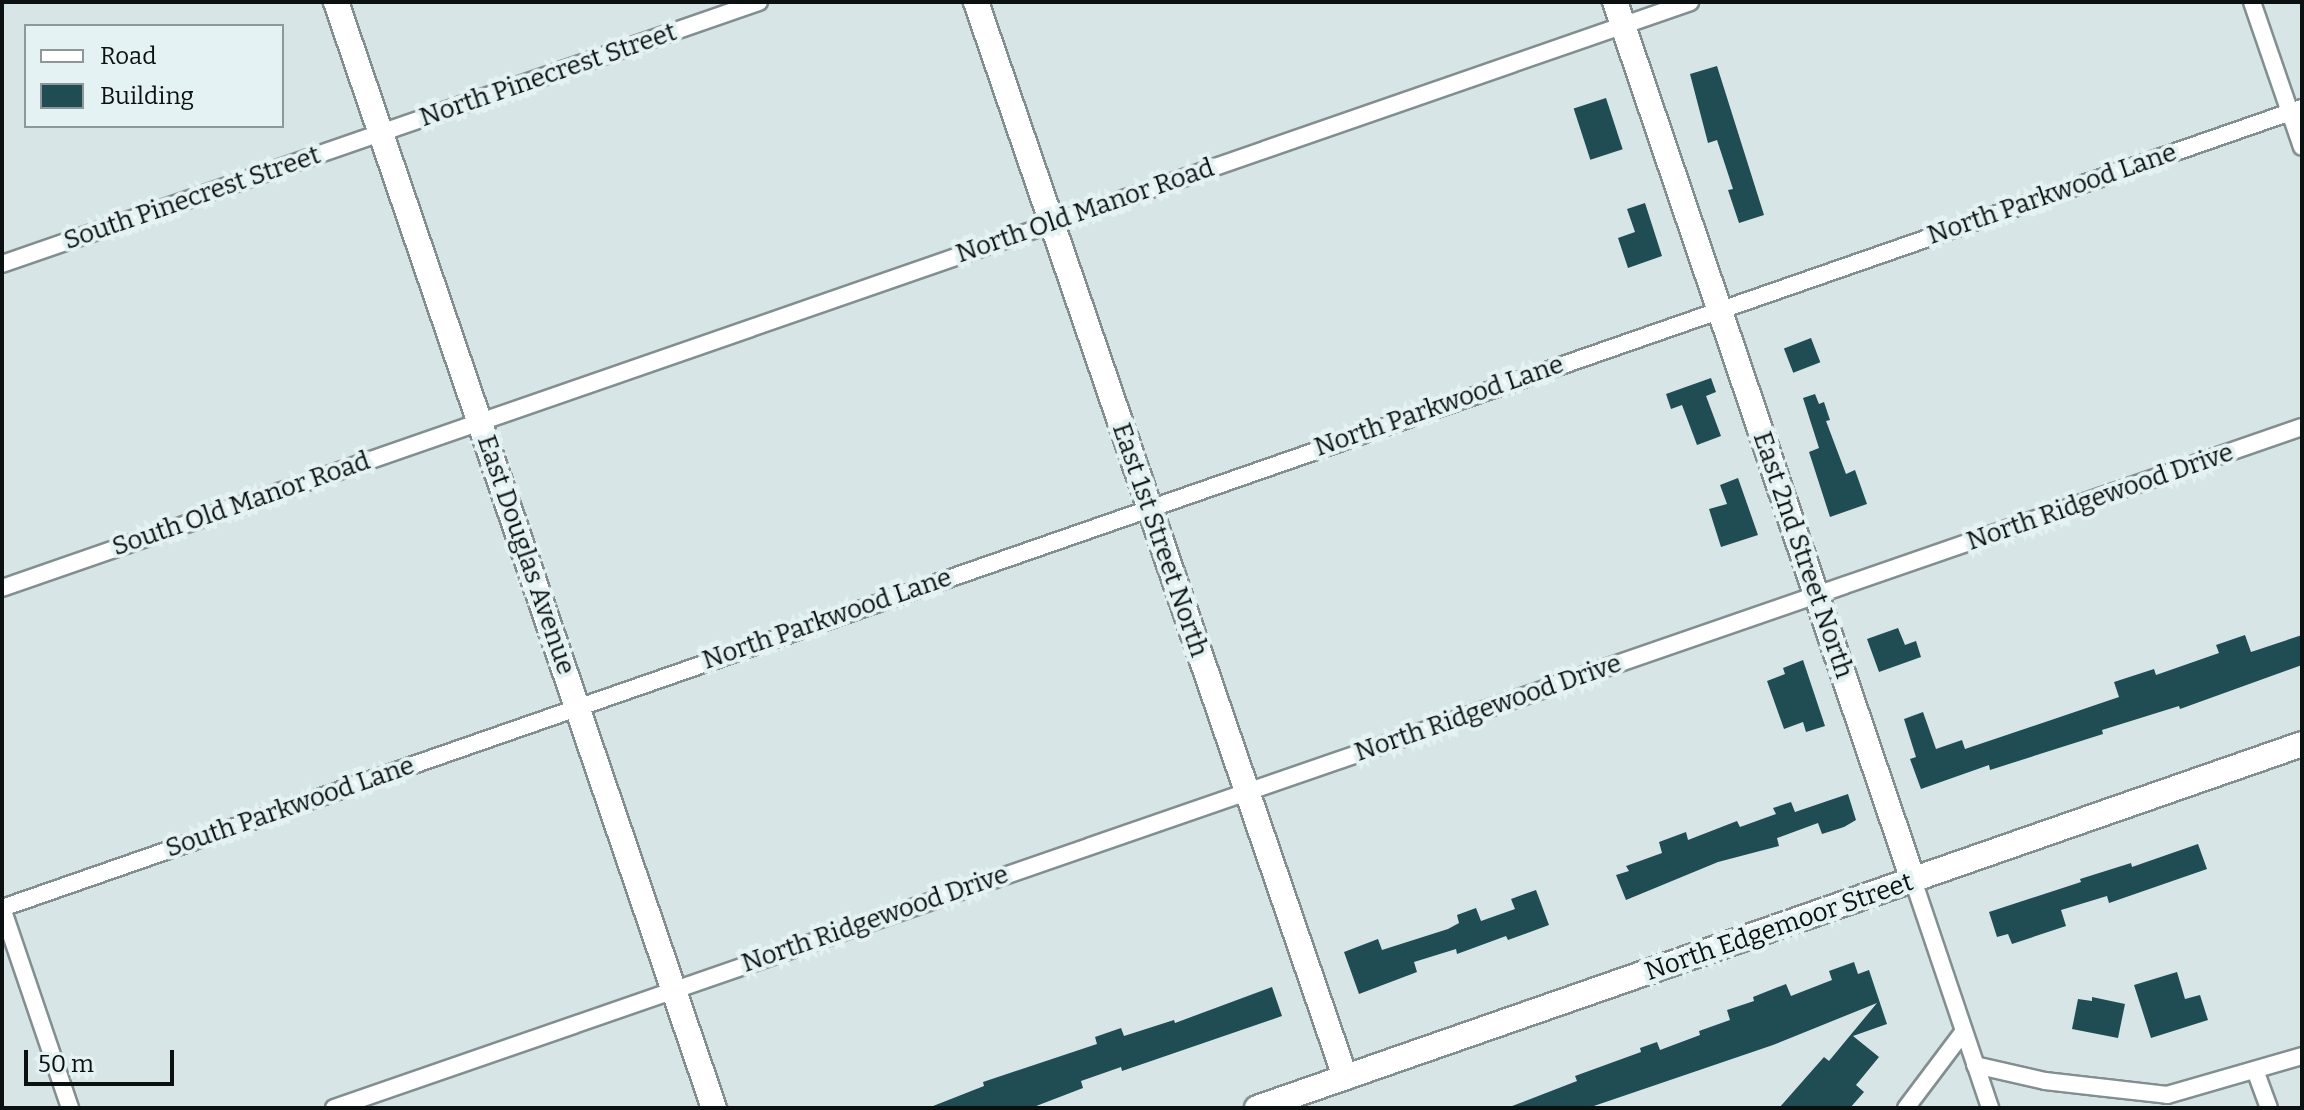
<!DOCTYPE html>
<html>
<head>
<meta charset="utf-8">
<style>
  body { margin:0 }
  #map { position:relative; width:2304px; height:1110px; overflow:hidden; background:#d7e5e7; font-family:Bitter,serif }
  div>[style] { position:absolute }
  .building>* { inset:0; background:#1f4d53; transform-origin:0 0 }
  .roads { filter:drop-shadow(2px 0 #828e90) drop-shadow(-2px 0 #828e90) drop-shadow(0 2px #828e90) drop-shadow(0 -2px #828e90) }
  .street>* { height:16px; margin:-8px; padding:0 8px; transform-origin:8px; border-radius:8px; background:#fff }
  .secondary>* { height:24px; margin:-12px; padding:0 12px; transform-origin:12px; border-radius:12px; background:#fff }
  span { translate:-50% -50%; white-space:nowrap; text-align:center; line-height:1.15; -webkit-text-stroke:8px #e5f2f4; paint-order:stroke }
  .street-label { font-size:26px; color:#0b1010 }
  .frame { position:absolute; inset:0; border:4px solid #0b1010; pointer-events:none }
  .legend { position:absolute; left:24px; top:24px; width:260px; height:104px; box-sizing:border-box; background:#e5f2f4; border:2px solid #8e9899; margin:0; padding:10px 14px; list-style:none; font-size:24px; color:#0b1010 }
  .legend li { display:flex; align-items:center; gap:16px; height:40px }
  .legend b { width:40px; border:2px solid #8e9899 }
  .scale { position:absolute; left:24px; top:1050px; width:150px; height:36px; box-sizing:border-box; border:4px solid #0b1010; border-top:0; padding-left:10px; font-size:24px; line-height:28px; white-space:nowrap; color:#0b1010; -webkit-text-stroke:6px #e5f2f4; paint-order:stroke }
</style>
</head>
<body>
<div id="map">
  <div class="building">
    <div style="clip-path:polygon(1717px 66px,1764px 215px,1739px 223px,1728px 190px,1733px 189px,1717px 140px,1708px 143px,1690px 74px)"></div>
    <div style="left:1606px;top:98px;width:54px;height:34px;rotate:72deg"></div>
    <div style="clip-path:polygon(1645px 203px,1662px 256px,1628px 268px,1618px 238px,1635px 232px,1627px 209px)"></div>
    <div style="left:1811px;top:338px;width:26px;height:29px;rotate:69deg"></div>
    <div style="clip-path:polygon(1711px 378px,1716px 392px,1706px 396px,1721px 436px,1697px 445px,1682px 405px,1671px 409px,1666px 394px)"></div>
    <div style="clip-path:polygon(1815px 394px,1819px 404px,1824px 402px,1830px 420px,1826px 421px,1846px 474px,1855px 470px,1867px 504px,1830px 517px,1809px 452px,1819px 448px,1803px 398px)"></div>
    <div style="clip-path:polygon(1738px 478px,1758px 535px,1721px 547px,1709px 509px,1727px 504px,1720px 485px)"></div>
    <div style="clip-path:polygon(1898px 628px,1905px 645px,1916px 641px,1921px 657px,1879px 672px,1867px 639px)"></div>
    <div style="clip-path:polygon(2245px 635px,2251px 652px,2302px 635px,2302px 665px,2180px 709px,2179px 706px,2102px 730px,2103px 734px,1990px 770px,1989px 765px,1921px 789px,1910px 759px,1916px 757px,1904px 719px,1923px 712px,1936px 749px,1962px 740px,1965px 749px,2119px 697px,2114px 682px,2154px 669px,2156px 675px,2219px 653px,2216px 645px)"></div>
    <div style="clip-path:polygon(1803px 660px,1825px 726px,1806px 732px,1803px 722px,1784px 729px,1767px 681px,1785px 674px,1783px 668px)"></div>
    <div style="clip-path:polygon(1848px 794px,1856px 820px,1844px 827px,1822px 834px,1818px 823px,1777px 838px,1779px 846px,1718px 862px,1626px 900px,1616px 875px,1629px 871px,1626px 866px,1662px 853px,1659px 842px,1686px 832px,1688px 840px,1737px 821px,1740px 827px,1776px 814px,1773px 808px,1791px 802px,1795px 812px)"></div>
    <div style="clip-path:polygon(2198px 844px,2207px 869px,2109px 903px,2107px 896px,2061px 910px,2066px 926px,2012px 944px,2008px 934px,1997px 937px,1989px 912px,2081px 882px,2080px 879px,2131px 863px,2132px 867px)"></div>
    <div style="clip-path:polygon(1536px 890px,1549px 925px,1508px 940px,1506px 936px,1457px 954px,1456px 949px,1414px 962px,1417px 972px,1359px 994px,1344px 952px,1378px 939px,1382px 950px,1448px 929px,1459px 923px,1457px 915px,1476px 908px,1481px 921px,1515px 909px,1511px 899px)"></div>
    <div style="clip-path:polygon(1854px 962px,1858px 974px,1869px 970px,1887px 1024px,1853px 1036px,1879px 1057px,1856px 1085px,1864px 1092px,1850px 1108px,1779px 1108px,1824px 1057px,1829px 1061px,1877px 1003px,1773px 1045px,1588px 1108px,1507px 1108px,1577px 1081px,1575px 1076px,1641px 1052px,1640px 1048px,1657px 1042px,1660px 1050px,1700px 1035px,1699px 1031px,1730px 1020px,1727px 1010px,1754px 1001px,1753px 997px,1786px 984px,1791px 996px,1832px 980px,1829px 971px)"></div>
    <div style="clip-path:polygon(2177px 972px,2185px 999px,2200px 995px,2208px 1020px,2151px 1038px,2134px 985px)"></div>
    <div style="clip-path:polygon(1272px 987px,1282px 1016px,1122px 1071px,1121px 1067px,1081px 1081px,1083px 1088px,1031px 1108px,928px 1108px,984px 1086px,983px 1082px,1097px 1044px,1095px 1037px,1121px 1028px,1124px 1036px,1174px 1020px,1175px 1023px)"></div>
    <div style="clip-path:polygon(2092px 997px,2125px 1004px,2118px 1038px,2072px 1029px,2078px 999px,2092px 1001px)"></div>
  </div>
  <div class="roads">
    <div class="street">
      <div style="left:2252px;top:2px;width:153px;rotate:71deg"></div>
      <div style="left:2px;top:264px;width:801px;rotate:-19.09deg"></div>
      <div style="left:2px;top:588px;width:1787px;rotate:-19.14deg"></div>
      <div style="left:1913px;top:880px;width:241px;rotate:71.3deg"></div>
      <div style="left:2px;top:908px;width:2435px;rotate:-19.18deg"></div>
      <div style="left:2px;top:908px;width:211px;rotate:71.2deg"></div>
      <div style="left:1975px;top:1065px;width:72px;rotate:12.9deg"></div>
      <div style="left:2045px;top:1081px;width:123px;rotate:6.5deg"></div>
      <div style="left:2167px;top:1095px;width:141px;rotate:-16.1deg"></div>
      <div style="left:2255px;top:1070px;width:40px;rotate:69.8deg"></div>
      <div style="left:334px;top:1108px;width:2082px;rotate:-19.09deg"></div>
      <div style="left:1906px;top:1108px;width:96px;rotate:-53deg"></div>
    </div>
    <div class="secondary">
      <div style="left:336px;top:2px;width:1169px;rotate:71.13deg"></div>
      <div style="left:976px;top:2px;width:1137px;rotate:71.05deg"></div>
      <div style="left:1615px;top:2px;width:927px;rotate:71.25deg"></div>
      <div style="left:1257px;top:1108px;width:1107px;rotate:-19.2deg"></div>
    </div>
  </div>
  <div class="street-label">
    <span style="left:548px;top:75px;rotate:-19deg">North Pinecrest Street</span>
    <span style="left:2052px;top:194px;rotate:-19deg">North Parkwood Lane</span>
    <span style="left:192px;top:198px;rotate:-19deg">South Pinecrest Street</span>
    <span style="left:1085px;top:211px;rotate:-19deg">North Old Manor Road</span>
    <span style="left:1439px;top:406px;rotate:-19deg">North Parkwood Lane</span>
    <span style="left:2100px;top:497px;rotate:-19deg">North Ridgewood Drive</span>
    <span style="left:241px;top:504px;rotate:-19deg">South Old Manor Road</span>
    <span style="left:1160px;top:540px;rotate:71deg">East 1st Street North</span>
    <span style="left:526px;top:555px;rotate:71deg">East Douglas Avenue</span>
    <span style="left:1803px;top:555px;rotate:71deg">East 2nd Street North</span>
    <span style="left:827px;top:619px;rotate:-19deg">North Parkwood Lane</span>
    <span style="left:1488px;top:708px;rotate:-19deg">North Ridgewood Drive</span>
    <span style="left:290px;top:807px;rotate:-19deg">South Parkwood Lane</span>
    <span style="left:875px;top:919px;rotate:-19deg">North Ridgewood Drive</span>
    <span style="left:1779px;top:927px;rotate:-19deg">North Edgemoor Street</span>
  </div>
  <div class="frame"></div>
  <ul class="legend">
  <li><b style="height:10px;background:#fff"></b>Road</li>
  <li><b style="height:22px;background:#1f4d53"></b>Building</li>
  </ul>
  <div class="scale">50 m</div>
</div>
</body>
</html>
